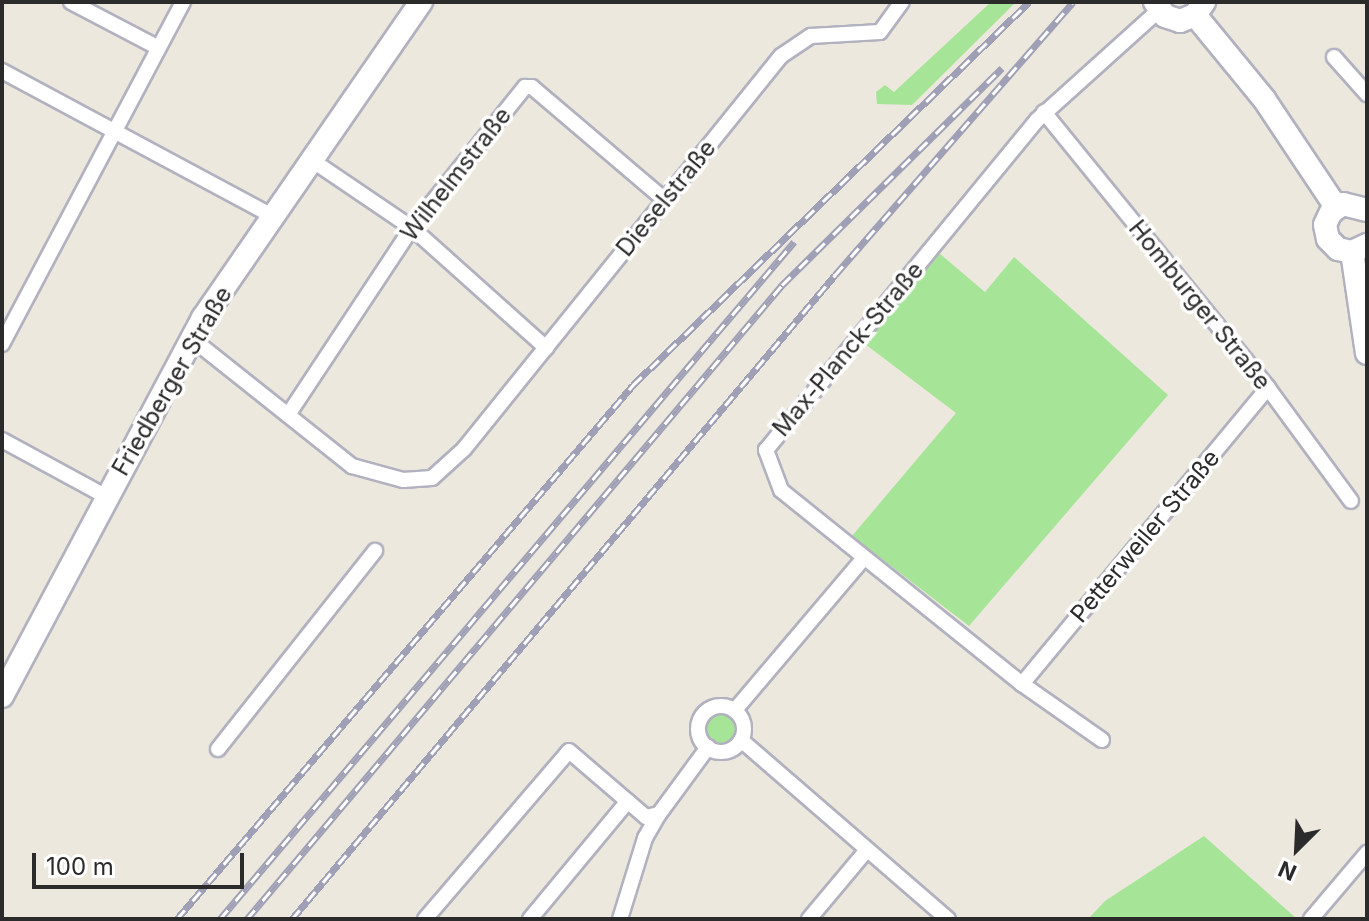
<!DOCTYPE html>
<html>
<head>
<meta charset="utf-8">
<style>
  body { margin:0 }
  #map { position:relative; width:1369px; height:921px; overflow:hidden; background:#ede8dd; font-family:Inter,sans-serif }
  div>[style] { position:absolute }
  .green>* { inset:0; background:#a6e598 }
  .round { border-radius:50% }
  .roads { filter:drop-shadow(2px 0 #b1b1bf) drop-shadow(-2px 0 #b1b1bf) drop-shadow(0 2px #b1b1bf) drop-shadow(0 -2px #b1b1bf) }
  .street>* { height:14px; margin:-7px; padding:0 7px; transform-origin:7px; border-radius:7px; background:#fff }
  .street>.ring { margin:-7px; padding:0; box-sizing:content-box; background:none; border:14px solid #fff; border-radius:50% }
  .secondary>* { height:22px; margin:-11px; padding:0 11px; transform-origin:11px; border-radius:11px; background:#fff }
  .rail>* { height:7px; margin-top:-3.5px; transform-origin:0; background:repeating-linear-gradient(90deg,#fff 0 12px,#9f9fb6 0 24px); box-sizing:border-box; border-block:2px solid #9f9fb6 }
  span { translate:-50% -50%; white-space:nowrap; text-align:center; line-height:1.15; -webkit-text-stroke:7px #fff; paint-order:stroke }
  .street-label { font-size:24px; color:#2b2b2b }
  .frame { position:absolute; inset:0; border:4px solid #2b2b2b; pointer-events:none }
  .north { position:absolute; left:1257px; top:809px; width:80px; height:80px; -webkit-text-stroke:6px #fff; paint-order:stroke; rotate:204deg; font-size:22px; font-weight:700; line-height:32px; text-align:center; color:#2b2b2b }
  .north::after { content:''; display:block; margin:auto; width:28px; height:36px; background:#2b2b2b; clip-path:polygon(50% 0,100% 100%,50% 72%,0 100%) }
  .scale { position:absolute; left:32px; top:853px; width:212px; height:36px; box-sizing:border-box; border:4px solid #2b2b2b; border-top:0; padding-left:10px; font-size:24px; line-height:28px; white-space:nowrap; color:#2b2b2b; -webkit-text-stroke:6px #fff; paint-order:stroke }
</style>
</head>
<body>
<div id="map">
  <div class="green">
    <div style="clip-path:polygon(991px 2px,1016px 2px,912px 105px,877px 104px,876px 92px,885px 85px,894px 92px)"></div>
    <div style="clip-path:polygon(939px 253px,985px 292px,1014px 257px,1168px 395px,969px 626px,852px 536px,956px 413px,865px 344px)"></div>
    <div class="round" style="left:705px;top:713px;width:32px;height:32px"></div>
    <div style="clip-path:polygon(1204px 836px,1297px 919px,1088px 919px,1105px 901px)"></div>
  </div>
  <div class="roads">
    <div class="street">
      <div style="left:71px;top:2px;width:97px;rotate:27.6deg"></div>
      <div style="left:1334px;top:57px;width:50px;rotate:48.3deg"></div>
      <div style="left:2px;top:71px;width:309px;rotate:28.2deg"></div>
      <div style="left:1044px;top:112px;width:355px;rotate:50.9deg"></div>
      <div style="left:1268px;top:388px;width:140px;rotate:53.7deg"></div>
      <div style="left:313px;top:161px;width:120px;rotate:34.1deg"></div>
      <div style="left:412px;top:228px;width:180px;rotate:41.8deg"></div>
      <div style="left:191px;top:338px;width:206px;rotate:38.5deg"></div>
      <div style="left:352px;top:466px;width:53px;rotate:15.4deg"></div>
      <div style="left:403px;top:480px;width:29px;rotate:-4deg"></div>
      <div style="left:432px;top:478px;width:43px;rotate:-42.2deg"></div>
      <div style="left:464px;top:449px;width:505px;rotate:-51.11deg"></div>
      <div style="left:781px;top:56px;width:36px;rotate:-34deg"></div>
      <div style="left:811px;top:36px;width:69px;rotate:-3.3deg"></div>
      <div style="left:880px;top:32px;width:37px;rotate:-54deg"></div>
      <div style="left:2px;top:344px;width:387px;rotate:-62.1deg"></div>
      <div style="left:288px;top:415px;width:224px;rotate:-56.5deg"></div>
      <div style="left:412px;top:228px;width:181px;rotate:-51.3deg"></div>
      <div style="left:525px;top:87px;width:7px"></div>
      <div style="left:532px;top:87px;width:175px;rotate:40.4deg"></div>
      <div style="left:2px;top:440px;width:119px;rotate:28.5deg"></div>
      <div style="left:1022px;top:684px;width:385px;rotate:-50.3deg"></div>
      <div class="ring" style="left:698px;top:706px;width:32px;height:32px"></div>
      <div style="left:735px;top:710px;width:199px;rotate:-49.7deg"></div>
      <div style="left:741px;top:740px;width:274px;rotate:40.9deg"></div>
      <div style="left:1102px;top:740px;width:98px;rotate:-145deg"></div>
      <div style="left:1022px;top:684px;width:309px;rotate:-141.2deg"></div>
      <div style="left:781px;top:490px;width:43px;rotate:-110.6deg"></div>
      <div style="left:766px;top:450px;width:427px;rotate:-50.6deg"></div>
      <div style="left:1037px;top:120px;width:164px;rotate:-42deg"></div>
      <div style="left:218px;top:749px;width:253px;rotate:-51.6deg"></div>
      <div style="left:425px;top:919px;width:221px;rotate:-49.4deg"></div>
      <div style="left:569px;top:751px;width:101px;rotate:40.6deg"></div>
      <div style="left:646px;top:817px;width:13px;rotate:-13deg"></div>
      <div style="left:659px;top:814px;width:83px;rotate:-53.8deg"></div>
      <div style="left:530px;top:919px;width:153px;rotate:-50.3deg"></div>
      <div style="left:620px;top:919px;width:85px;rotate:-72.8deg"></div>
      <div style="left:645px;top:838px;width:28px;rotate:-60deg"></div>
      <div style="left:809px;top:919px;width:90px;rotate:-50deg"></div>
      <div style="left:1311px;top:919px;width:87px;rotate:-49.7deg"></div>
    </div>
    <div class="secondary">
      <div style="left:1155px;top:2px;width:17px;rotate:54deg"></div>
      <div style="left:1165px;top:16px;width:16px;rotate:18deg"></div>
      <div style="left:1180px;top:21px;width:16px;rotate:-22deg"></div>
      <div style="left:1195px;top:15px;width:16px;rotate:-55deg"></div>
      <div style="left:1195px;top:15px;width:109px;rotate:50.6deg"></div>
      <div style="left:1264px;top:99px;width:130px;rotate:56.3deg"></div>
      <div style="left:1367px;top:210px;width:25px;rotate:-166deg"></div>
      <div style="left:1343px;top:204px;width:14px;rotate:146deg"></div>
      <div style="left:1331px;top:212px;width:14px;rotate:115deg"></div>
      <div style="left:1325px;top:225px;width:14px;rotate:78deg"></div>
      <div style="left:1328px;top:239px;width:14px;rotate:45deg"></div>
      <div style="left:1338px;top:249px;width:14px;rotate:12deg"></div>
      <div style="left:1352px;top:252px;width:17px;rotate:-25deg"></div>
      <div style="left:1352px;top:252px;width:102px;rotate:81.6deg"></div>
      <div style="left:2px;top:696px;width:428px;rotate:-62deg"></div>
      <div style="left:203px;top:318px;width:384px;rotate:-55.4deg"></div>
    </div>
  </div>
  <div class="rail">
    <div style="left:177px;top:919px;width:702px;rotate:-49.5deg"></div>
    <div style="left:633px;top:385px;width:551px;rotate:-44.04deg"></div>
    <div style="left:220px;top:919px;width:888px;rotate:-49.71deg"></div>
    <div style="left:247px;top:919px;width:830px;rotate:-49.84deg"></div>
    <div style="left:782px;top:285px;width:309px;rotate:-44.6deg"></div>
    <div style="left:292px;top:919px;width:842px;rotate:-49.86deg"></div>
    <div style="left:835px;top:275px;width:362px;rotate:-48.9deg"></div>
  </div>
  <div class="street-label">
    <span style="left:456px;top:174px;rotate:-52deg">Wilhelmstraße</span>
    <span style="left:666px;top:198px;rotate:-51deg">Dieselstraße</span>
    <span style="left:1200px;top:305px;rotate:51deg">Homburger Straße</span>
    <span style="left:848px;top:349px;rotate:-50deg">Max-Planck-Straße</span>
    <span style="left:172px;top:381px;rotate:-60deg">Friedberger Straße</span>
    <span style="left:1145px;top:536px;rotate:-50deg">Petterweiler Straße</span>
  </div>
  <div class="frame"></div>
  <div class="north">N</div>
  <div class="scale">100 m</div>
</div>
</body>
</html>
